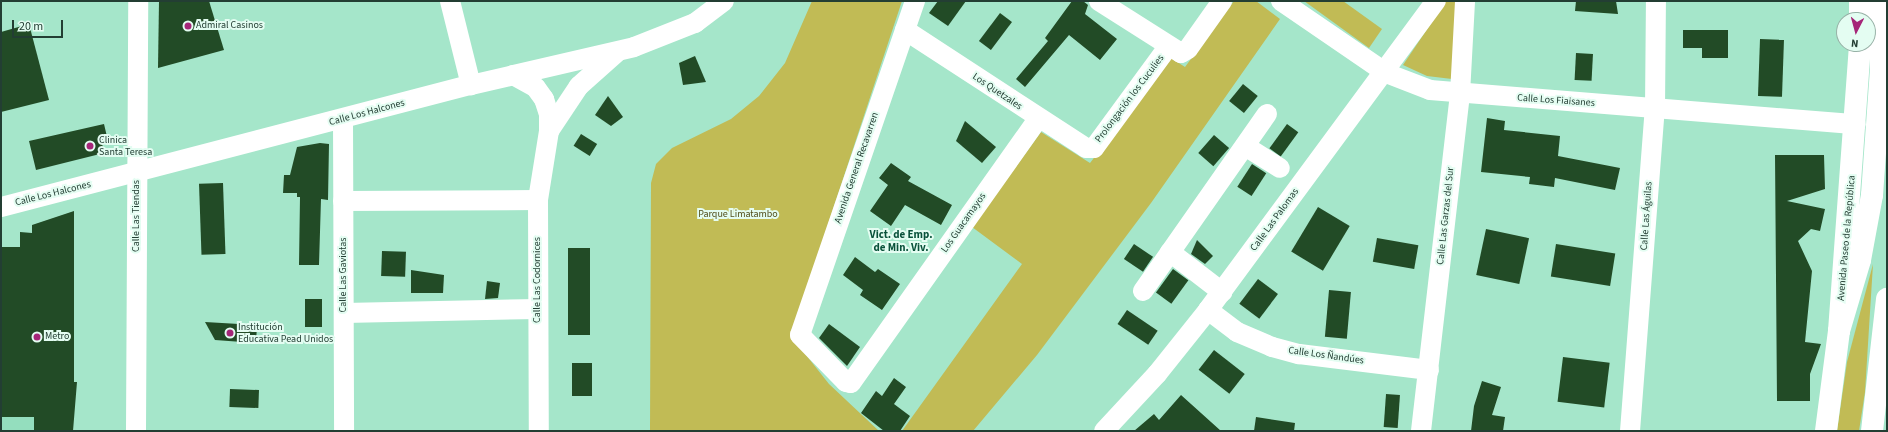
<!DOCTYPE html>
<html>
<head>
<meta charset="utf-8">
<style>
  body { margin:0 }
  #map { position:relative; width:1888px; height:432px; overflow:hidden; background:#a5e6ca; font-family:"Source Sans 3",sans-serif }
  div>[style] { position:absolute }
  .built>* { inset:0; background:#94debe; transform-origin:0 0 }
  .green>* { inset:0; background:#c1bb55 }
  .building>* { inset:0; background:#224b26; transform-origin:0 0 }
  .minor>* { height:20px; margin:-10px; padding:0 10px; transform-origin:10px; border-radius:10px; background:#fff }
  .major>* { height:22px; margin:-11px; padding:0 11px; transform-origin:11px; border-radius:11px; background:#fff }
  .highway>* { height:22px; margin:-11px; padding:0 11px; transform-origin:11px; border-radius:11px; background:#fff }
  .dots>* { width:11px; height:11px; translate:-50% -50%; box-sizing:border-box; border:2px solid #e4fdf2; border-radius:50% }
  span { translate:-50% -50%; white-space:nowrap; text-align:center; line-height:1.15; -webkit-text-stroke:4px #e4fdf2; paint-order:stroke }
  .poi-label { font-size:10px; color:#233e33 }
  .left { translate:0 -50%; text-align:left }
  .street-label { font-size:10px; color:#233e33 }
  .park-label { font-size:10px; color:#514e1b }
  .neighbourhood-label { font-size:11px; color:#0a523b; font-weight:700 }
  .frame { position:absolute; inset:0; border:2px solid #233e33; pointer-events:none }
  .north { position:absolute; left:1836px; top:12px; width:40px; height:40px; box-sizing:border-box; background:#e4fdf2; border:1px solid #97b1a6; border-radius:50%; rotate:186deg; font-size:11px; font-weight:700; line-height:16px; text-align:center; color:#233e33 }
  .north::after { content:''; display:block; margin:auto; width:14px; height:18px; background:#a52678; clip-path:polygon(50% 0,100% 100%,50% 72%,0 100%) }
  .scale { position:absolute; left:12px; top:20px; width:51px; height:18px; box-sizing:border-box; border:2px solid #233e33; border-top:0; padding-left:5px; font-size:12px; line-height:14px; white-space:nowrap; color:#233e33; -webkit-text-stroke:3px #e4fdf2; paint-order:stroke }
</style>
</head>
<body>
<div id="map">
  <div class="built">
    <div style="left:1px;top:417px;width:72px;height:14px"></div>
  </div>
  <div class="green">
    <div style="clip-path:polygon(812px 1px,902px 1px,791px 336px,829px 384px,879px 431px,650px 431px,651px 183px,656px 164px,672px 148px,731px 119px,759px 96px,785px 63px)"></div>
    <div style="clip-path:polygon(1234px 1px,1256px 1px,1280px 19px,1151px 203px,1037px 355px,973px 431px,902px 431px,1022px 264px,972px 227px,1041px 132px,1090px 163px,1171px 58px,1185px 67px)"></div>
    <div style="clip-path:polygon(1304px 1px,1343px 1px,1382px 29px,1369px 48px)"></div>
    <div style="clip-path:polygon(1446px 1px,1458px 1px,1452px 79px,1427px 76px,1403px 65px)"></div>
    <div style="clip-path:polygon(1873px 264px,1865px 392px,1859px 431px,1837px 431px,1847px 362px)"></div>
  </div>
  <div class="building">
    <div style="clip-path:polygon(159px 1px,209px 1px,224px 50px,158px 68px)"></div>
    <div style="clip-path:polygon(938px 1px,966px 1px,948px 26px,929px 13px)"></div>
    <div style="clip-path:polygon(1072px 1px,1083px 1px,1088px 5px,1085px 14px,1117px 39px,1100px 60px,1069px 35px,1025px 87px,1016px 79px,1048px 41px,1045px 38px)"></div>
    <div style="clip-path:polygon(1576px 1px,1616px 1px,1618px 14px,1575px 11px)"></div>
    <div style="left:1000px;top:13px;width:15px;height:35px;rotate:37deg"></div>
    <div style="clip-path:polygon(29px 24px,49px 100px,1px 112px,1px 32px)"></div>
    <div style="clip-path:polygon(1683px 30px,1728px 30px,1728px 58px,1702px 58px,1702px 48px,1683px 48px)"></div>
    <div style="left:1760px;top:39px;width:24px;height:57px;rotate:2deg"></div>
    <div style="left:1576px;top:53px;width:17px;height:27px;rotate:3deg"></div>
    <div style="clip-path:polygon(695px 56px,706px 82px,683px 85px,679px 63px)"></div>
    <div style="left:1243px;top:84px;width:19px;height:22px;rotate:39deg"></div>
    <div style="clip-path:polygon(608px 96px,623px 117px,611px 126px,595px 115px)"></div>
    <div style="clip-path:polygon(1487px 118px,1505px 121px,1504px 130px,1560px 136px,1558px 156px,1620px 168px,1615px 190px,1555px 178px,1554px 187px,1529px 184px,1530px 177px,1481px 172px)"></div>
    <div style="clip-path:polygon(965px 121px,996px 147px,982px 163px,956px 141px)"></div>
    <div style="clip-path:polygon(104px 124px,108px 141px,102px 143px,104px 153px,36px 170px,29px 141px)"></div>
    <div style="left:1287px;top:124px;width:14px;height:30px;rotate:36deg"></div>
    <div style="left:581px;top:134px;width:19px;height:14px;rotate:32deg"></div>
    <div style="left:1214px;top:135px;width:20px;height:24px;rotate:41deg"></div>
    <div style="clip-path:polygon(320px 143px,329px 144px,328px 200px,321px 199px,319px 265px,299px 265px,300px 197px,297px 197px,297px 193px,283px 193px,284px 175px,290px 175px,297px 147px)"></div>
    <div style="clip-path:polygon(1775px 155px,1824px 155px,1825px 189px,1787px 201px,1825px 209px,1820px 231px,1811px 229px,1798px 241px,1812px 271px,1805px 342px,1821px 344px,1810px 374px,1810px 401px,1777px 401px)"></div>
    <div style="clip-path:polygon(891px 163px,911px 177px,908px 181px,952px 205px,941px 225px,905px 205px,891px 226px,870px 211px,888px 185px,879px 178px)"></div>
    <div style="left:1252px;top:164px;width:17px;height:27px;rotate:33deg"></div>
    <div style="left:223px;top:183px;width:71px;height:24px;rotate:88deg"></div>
    <div style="left:1318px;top:207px;width:37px;height:52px;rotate:31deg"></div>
    <div style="clip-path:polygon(74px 211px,74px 382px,77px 382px,73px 431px,34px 431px,34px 417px,1px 417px,1px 247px,20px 247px,20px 232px,32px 233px,32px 225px)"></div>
    <div style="left:1486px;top:229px;width:44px;height:47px;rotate:12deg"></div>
    <div style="left:1377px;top:238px;width:42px;height:24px;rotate:10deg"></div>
    <div style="clip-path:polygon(1197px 240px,1213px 256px,1205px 264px,1191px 254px)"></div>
    <div style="left:1134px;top:244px;width:23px;height:18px;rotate:34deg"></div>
    <div style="left:1556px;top:244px;width:60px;height:33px;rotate:9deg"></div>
    <div style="left:568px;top:248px;width:22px;height:87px"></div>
    <div style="left:382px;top:251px;width:24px;height:25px;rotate:2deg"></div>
    <div style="clip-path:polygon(855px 257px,875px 272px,878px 269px,900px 284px,882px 310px,860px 295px,863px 290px,843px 275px)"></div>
    <div style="left:1173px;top:269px;width:19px;height:29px;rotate:36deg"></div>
    <div style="clip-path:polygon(411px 270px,444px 275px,443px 293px,411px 293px)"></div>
    <div style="left:1258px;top:279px;width:25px;height:31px;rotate:37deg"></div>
    <div style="clip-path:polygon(487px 281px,500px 283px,498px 298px,485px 299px)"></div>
    <div style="left:1329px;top:290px;width:22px;height:47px;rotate:5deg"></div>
    <div style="left:305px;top:299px;width:17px;height:28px"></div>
    <div style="left:1127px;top:310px;width:37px;height:17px;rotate:34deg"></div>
    <div style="clip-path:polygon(205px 322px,257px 325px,256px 343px,215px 340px)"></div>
    <div style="clip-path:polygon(829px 324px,860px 347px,847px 366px,819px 338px)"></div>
    <div style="left:1214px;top:350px;width:39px;height:25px;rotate:38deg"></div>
    <div style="left:1563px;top:357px;width:47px;height:45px;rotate:7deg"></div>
    <div style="left:572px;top:363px;width:20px;height:33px"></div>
    <div style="clip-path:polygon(894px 378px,906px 387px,894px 404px,910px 416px,900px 431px,884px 431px,861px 413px,876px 391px,882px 396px)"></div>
    <div style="clip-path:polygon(1482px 381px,1501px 387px,1492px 415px,1505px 417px,1503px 431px,1471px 431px,1474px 406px)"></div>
    <div style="left:230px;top:389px;width:29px;height:18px;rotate:2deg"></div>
    <div style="left:1386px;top:394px;width:14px;height:33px;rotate:4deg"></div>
    <div style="clip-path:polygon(1181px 395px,1221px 431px,1134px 431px,1154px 414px,1159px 420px)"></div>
    <div style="clip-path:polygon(1256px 417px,1295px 423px,1294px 431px,1254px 431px)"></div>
  </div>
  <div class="minor">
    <div style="left:450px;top:1px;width:87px;rotate:76deg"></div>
    <div style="left:915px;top:1px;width:353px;rotate:109deg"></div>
    <div style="left:800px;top:335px;width:66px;rotate:45.6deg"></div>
    <div style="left:846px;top:382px;width:5px;rotate:11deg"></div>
    <div style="left:851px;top:383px;width:324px;rotate:-54.7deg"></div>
    <div style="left:1099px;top:1px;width:97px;rotate:32.4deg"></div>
    <div style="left:1181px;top:53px;width:8px;rotate:-30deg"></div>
    <div style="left:1188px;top:49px;width:59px;rotate:-54.7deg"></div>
    <div style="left:1281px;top:1px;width:127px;rotate:34.4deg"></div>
    <div style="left:1386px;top:73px;width:47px;rotate:21.1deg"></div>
    <div style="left:1430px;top:90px;width:427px;rotate:4.6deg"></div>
    <div style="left:905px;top:30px;width:216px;rotate:33.1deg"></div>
    <div style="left:1086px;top:148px;width:8px"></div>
    <div style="left:1094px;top:148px;width:125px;rotate:-53.8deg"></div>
    <div style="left:513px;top:75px;width:26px;rotate:29deg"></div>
    <div style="left:536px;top:88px;width:14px;rotate:54deg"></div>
    <div style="left:544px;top:99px;width:16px;rotate:72deg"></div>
    <div style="left:549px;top:114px;width:17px;rotate:90deg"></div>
    <div style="left:549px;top:131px;width:70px;rotate:99.1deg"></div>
    <div style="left:538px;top:200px;width:231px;rotate:89.8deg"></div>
    <div style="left:343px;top:119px;width:312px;rotate:89.8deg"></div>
    <div style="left:549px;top:131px;width:54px;rotate:-56.3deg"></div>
    <div style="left:579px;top:86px;width:50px;rotate:-41.7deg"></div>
    <div style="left:1245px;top:146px;width:41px;rotate:32.2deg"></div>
    <div style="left:343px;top:201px;width:195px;rotate:-0.3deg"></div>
    <div style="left:1px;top:207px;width:486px;rotate:-14.6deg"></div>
    <div style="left:471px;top:85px;width:167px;rotate:-13.1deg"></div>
    <div style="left:634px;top:47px;width:66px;rotate:-21.5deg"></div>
    <div style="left:695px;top:23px;width:36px;rotate:-37deg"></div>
    <div style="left:1170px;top:252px;width:66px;rotate:37.6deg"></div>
    <div style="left:1143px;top:291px;width:216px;rotate:-55deg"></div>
    <div style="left:1208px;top:310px;width:36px;rotate:37deg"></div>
    <div style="left:1237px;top:332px;width:38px;rotate:23deg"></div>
    <div style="left:1272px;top:347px;width:28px;rotate:15deg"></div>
    <div style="left:1299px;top:354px;width:131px;rotate:7deg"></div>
    <div style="left:344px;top:313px;width:194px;rotate:-1.2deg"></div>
    <div style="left:136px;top:431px;width:430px;rotate:-89.7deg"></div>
    <div style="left:1104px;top:431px;width:78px;rotate:-47.1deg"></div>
    <div style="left:1157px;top:374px;width:82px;rotate:-51.4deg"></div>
    <div style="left:1208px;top:310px;width:384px;rotate:-53.6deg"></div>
    <div style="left:1421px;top:431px;width:339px;rotate:-83.4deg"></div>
    <div style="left:1460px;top:94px;width:93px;rotate:-86.9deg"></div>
    <div style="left:1630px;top:431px;width:323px;rotate:-85.6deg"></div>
    <div style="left:1655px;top:109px;width:108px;rotate:-89.5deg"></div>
  </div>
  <div class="major">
    <div style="left:1860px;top:1px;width:19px;rotate:90deg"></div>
    <div style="left:1826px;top:431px;width:101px;rotate:-82.6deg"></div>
    <div style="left:1839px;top:331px;width:288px;rotate:-85.8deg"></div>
  </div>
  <div class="highway">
    <div style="left:1839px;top:331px;width:74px;rotate:-73.5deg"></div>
    <div style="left:1860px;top:260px;width:66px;rotate:-79.5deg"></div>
    <div style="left:1872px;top:195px;width:126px;rotate:-85.9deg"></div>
    <div style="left:1881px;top:69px;width:68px;rotate:-90.8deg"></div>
    <div style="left:1872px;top:431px;width:133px;rotate:-83.5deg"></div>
  </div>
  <div class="dots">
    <div style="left:188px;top:26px;background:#a52678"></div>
    <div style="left:90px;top:146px;background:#a52678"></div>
    <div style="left:230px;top:333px;background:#a52678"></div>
    <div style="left:37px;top:337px;background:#a52678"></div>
  </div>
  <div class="poi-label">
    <span class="left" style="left:196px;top:26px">Admiral Casinos</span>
    <span class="left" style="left:99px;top:146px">Clinica<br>Santa Teresa</span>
    <span class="left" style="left:238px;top:333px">Institución<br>Educativa Pead Unidos</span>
    <span class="left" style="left:45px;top:337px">Metro</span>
  </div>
  <div class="street-label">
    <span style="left:997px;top:92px;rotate:34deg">Los Quetzales</span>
    <span style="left:1130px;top:99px;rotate:-53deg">Prolongación los Cuculies</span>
    <span style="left:1556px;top:101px;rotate:4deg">Calle Los Fiaisanes</span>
    <span style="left:367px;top:113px;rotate:-15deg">Calle Los Halcones</span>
    <span style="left:857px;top:168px;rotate:-71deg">Avenida General Recavarren</span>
    <span style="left:53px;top:194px;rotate:-14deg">Calle Los Halcones</span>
    <span style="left:137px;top:216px;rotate:-90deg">Calle Las Tiendas</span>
    <span style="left:1446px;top:216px;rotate:-84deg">Calle Las Garzas del Sur</span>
    <span style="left:1647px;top:216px;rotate:-86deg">Calle Las Águilas</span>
    <span style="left:1275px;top:220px;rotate:-54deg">Calle Las Palomas</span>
    <span style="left:964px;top:223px;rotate:-55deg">Los Guacamayos</span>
    <span style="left:1847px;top:238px;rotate:-85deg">Avenida Paseo de la República</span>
    <span style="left:344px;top:275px;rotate:-90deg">Calle Las Gaviotas</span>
    <span style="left:538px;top:280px;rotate:-90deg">Calle Las Codornices</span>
    <span style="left:1326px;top:356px;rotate:8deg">Calle Los Ñandúes</span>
  </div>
  <div class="park-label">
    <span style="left:738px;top:215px">Parque Limatambo</span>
  </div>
  <div class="neighbourhood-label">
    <span style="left:901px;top:242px">Vict. de Emp.<br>de Min. Viv.</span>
  </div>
  <div class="frame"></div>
  <div class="north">N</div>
  <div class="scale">20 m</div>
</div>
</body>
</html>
